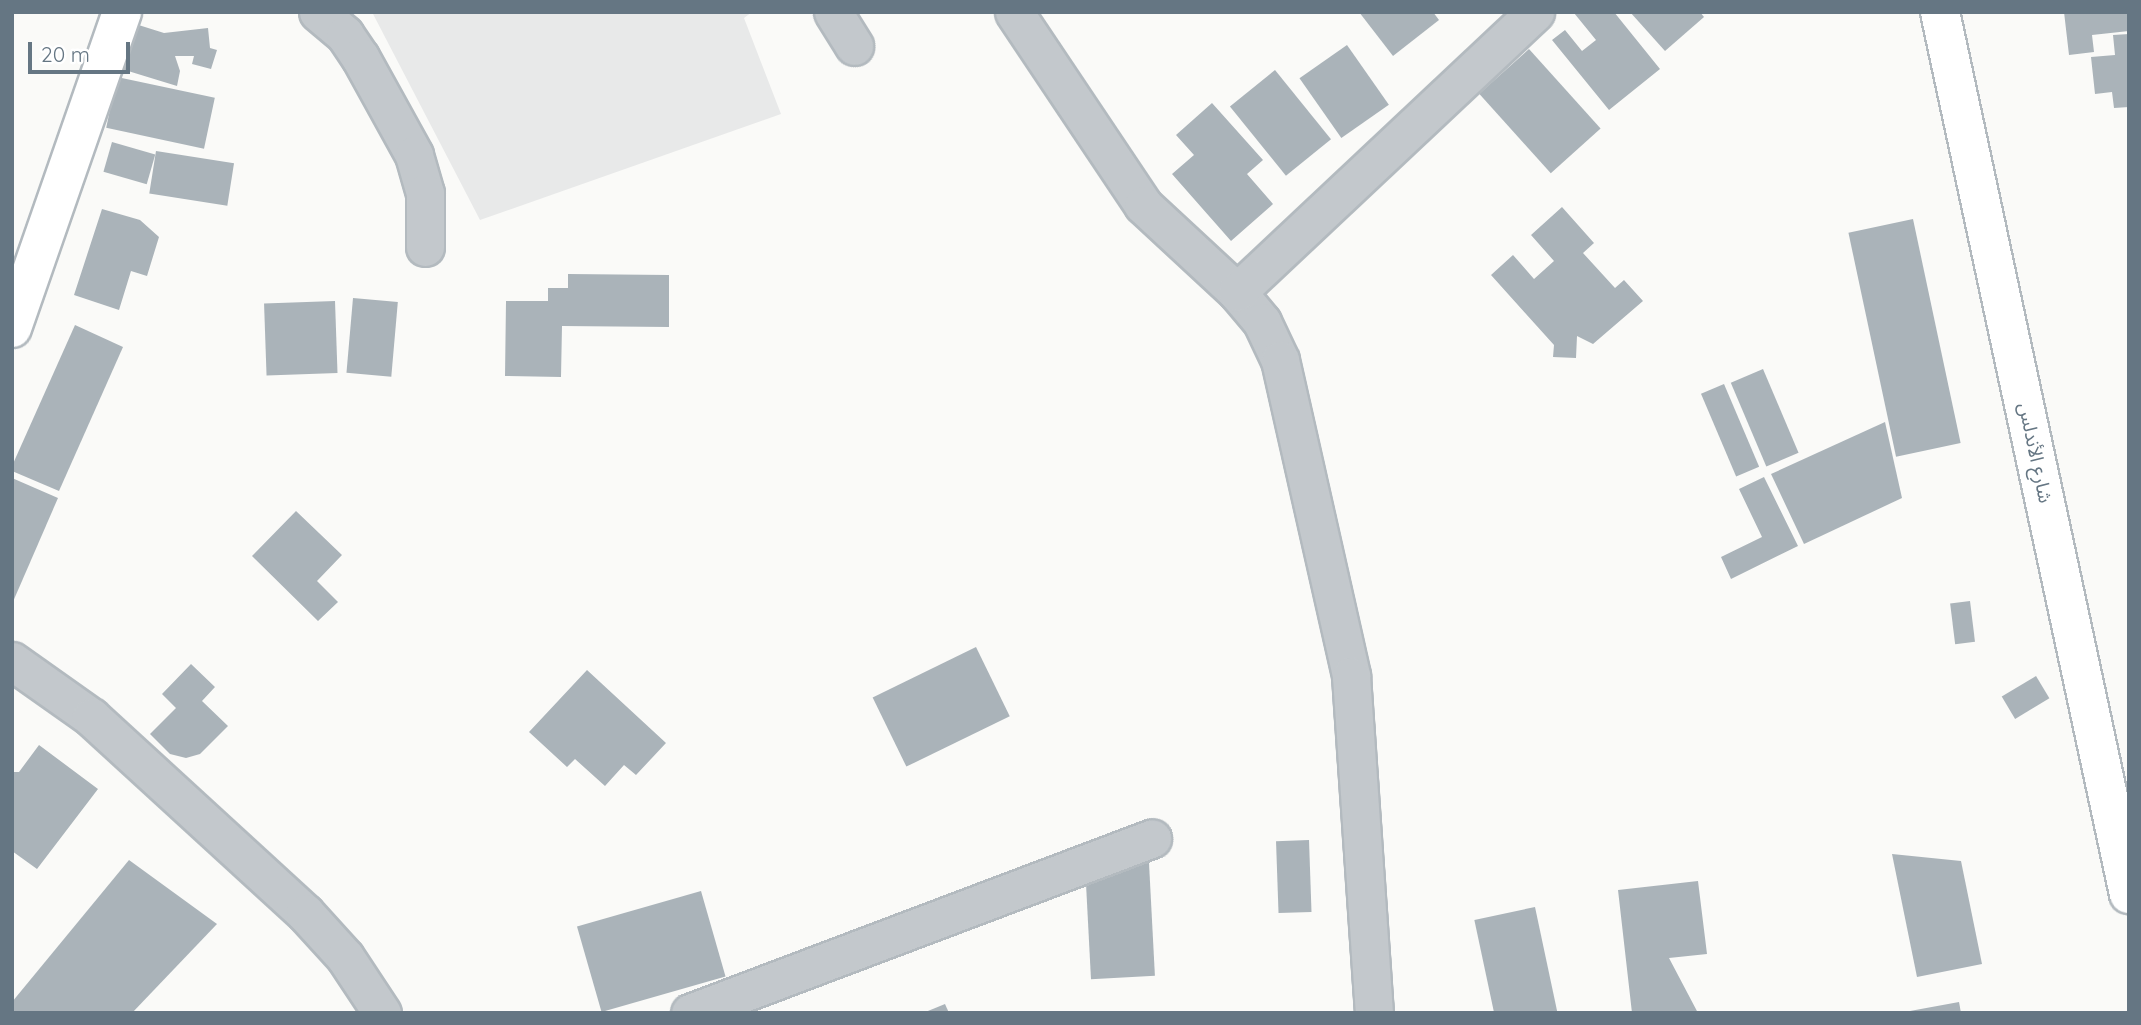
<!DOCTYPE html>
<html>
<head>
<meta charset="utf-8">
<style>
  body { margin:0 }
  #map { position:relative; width:2141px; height:1025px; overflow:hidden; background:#fafaf8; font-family:Quicksand,"Noto Sans Arabic",sans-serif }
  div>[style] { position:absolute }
  .built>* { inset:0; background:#e8e9e9 }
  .building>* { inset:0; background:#aab3b9; transform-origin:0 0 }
  .roads { filter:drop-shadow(2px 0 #b3babf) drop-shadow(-2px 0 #b3babf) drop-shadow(0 2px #b3babf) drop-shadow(0 -2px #b3babf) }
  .street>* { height:37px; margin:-18.5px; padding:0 18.5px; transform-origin:18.5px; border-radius:18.5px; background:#c3c8cc }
  .secondary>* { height:38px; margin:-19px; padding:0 19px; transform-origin:19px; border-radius:19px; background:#fff }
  span { translate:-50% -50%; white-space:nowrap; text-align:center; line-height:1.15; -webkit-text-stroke:7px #fff; paint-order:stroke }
  .street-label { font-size:19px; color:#657683 }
  .frame { position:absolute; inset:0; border:14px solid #657683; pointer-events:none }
  .scale { position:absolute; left:28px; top:42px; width:102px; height:32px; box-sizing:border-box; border:4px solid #657683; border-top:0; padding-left:9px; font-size:21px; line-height:24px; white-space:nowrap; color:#657683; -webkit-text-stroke:5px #fff; paint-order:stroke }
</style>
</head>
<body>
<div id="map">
  <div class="built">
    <div style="clip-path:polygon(372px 12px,752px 12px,744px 18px,781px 114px,480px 220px)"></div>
  </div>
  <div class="building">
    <div style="clip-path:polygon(1359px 12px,1433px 12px,1439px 20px,1393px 56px)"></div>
    <div style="clip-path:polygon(1614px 12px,1660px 69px,1609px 110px,1552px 40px,1565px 30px,1582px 51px,1596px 40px,1574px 13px)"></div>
    <div style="clip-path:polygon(1630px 12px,1700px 12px,1704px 17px,1665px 51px)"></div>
    <div style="clip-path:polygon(2064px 12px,2129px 12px,2129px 31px,2092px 35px,2094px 52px,2069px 55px)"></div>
    <div style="clip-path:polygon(129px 22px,164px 33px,208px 28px,210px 48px,217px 50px,211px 69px,192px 64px,194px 56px,175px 56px,180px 71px,177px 86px,115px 67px)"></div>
    <div style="clip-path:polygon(2129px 34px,2129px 107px,2114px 108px,2112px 92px,2095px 94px,2091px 57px,2115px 55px,2113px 35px)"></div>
    <div style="left:1347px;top:45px;width:73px;height:58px;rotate:55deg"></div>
    <div style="left:1529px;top:49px;width:107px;height:67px;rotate:48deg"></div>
    <div style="left:1275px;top:70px;width:89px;height:58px;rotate:51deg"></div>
    <div style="left:117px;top:77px;width:100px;height:52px;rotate:12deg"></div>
    <div style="clip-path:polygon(1212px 103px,1263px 160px,1247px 174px,1273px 204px,1231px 241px,1172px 174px,1194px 155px,1176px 135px)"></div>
    <div style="left:112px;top:142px;width:45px;height:31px;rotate:16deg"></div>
    <div style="left:156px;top:151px;width:79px;height:43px;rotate:9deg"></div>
    <div style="clip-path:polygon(1562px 207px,1594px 243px,1583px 253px,1615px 288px,1624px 280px,1643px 301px,1593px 344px,1577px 336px,1576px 358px,1553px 357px,1554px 345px,1491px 275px,1513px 255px,1534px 279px,1554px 261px,1531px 235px)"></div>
    <div style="clip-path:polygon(102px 209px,140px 220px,159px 237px,147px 276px,131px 271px,119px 310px,74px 295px)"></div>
    <div style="left:1913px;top:219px;width:229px;height:66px;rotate:78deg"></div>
    <div style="clip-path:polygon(568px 274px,669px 275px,669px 327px,562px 326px,561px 377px,505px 376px,506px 301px,548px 301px,548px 288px,568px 288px)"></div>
    <div style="left:353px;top:298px;width:45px;height:75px;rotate:5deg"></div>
    <div style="left:335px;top:301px;width:72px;height:71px;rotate:88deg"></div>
    <div style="clip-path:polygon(75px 325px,123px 347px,59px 491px,12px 471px,12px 466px)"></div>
    <div style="left:1763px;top:369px;width:91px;height:35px;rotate:67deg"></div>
    <div style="left:1724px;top:384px;width:90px;height:25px;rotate:67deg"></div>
    <div style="clip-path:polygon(1885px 422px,1902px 498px,1804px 544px,1771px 474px)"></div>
    <div style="clip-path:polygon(1764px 477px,1798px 546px,1731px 579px,1721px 557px,1762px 537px,1739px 489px)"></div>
    <div style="clip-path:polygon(12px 478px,58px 498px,12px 604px)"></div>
    <div style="clip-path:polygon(296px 511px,342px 555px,317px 581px,338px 602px,318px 621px,252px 556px)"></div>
    <div style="left:1970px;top:601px;width:41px;height:20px;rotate:83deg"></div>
    <div style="left:976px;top:647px;width:77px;height:115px;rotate:64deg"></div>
    <div style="clip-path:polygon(191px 664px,215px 687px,202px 701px,228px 726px,200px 754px,186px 758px,170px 754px,150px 734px,176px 708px,162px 694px)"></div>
    <div style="clip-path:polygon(587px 670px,666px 743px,636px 775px,624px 765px,605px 786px,575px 759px,567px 767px,529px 732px)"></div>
    <div style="left:2036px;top:676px;width:26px;height:40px;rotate:59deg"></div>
    <div style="clip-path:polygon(39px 745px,98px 789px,37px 869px,12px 851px,12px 772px,19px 772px)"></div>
    <div style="left:1309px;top:840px;width:72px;height:33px;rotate:88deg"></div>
    <div style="clip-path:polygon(1892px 854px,1961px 861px,1982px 964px,1917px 977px)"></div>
    <div style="clip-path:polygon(129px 860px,217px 924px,132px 1013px,12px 1013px,12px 1002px)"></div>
    <div style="left:1149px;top:863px;width:113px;height:64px;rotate:87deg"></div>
    <div style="clip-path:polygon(1698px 881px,1707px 954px,1669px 958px,1698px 1013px,1632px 1013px,1618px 890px)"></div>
    <div style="left:701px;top:891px;width:89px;height:129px;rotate:74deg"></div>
    <div style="left:1535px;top:907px;width:108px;height:62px;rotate:78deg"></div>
    <div style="clip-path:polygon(1959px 1002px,1961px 1013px,1910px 1013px,1910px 1011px)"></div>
    <div style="clip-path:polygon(945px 1004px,949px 1013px,923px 1013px)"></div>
  </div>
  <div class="roads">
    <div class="street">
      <div style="left:318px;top:12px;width:35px;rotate:40deg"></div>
      <div style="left:345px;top:35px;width:27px;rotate:56deg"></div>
      <div style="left:360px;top:57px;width:112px;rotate:61.1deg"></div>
      <div style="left:414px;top:155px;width:40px;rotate:74deg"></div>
      <div style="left:425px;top:193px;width:54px;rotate:90deg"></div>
      <div style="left:833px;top:12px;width:40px;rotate:58deg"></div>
      <div style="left:1014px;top:12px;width:232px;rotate:56.2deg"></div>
      <div style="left:1143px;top:205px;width:128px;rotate:42.8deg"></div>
      <div style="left:1237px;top:292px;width:39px;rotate:50deg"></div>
      <div style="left:1262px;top:322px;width:42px;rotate:64.7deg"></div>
      <div style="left:1280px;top:360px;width:324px;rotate:77.3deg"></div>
      <div style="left:1351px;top:676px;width:338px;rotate:86.1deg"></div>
      <div style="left:1237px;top:292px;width:409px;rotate:-43.2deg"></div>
      <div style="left:12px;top:661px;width:97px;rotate:35.3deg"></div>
      <div style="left:91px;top:717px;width:290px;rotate:42.5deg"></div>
      <div style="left:305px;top:913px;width:59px;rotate:47.7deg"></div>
      <div style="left:345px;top:957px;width:67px;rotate:56.5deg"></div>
      <div style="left:690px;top:1013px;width:494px;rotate:-20.7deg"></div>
    </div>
    <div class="secondary">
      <div style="left:1940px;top:12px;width:902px;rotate:77.91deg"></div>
      <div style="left:12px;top:328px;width:335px;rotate:-70.8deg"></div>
    </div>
  </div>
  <div class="street-label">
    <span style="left:2035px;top:453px;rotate:78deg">شارع الأندلس</span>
  </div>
  <div class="frame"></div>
  <div class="scale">20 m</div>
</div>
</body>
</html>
